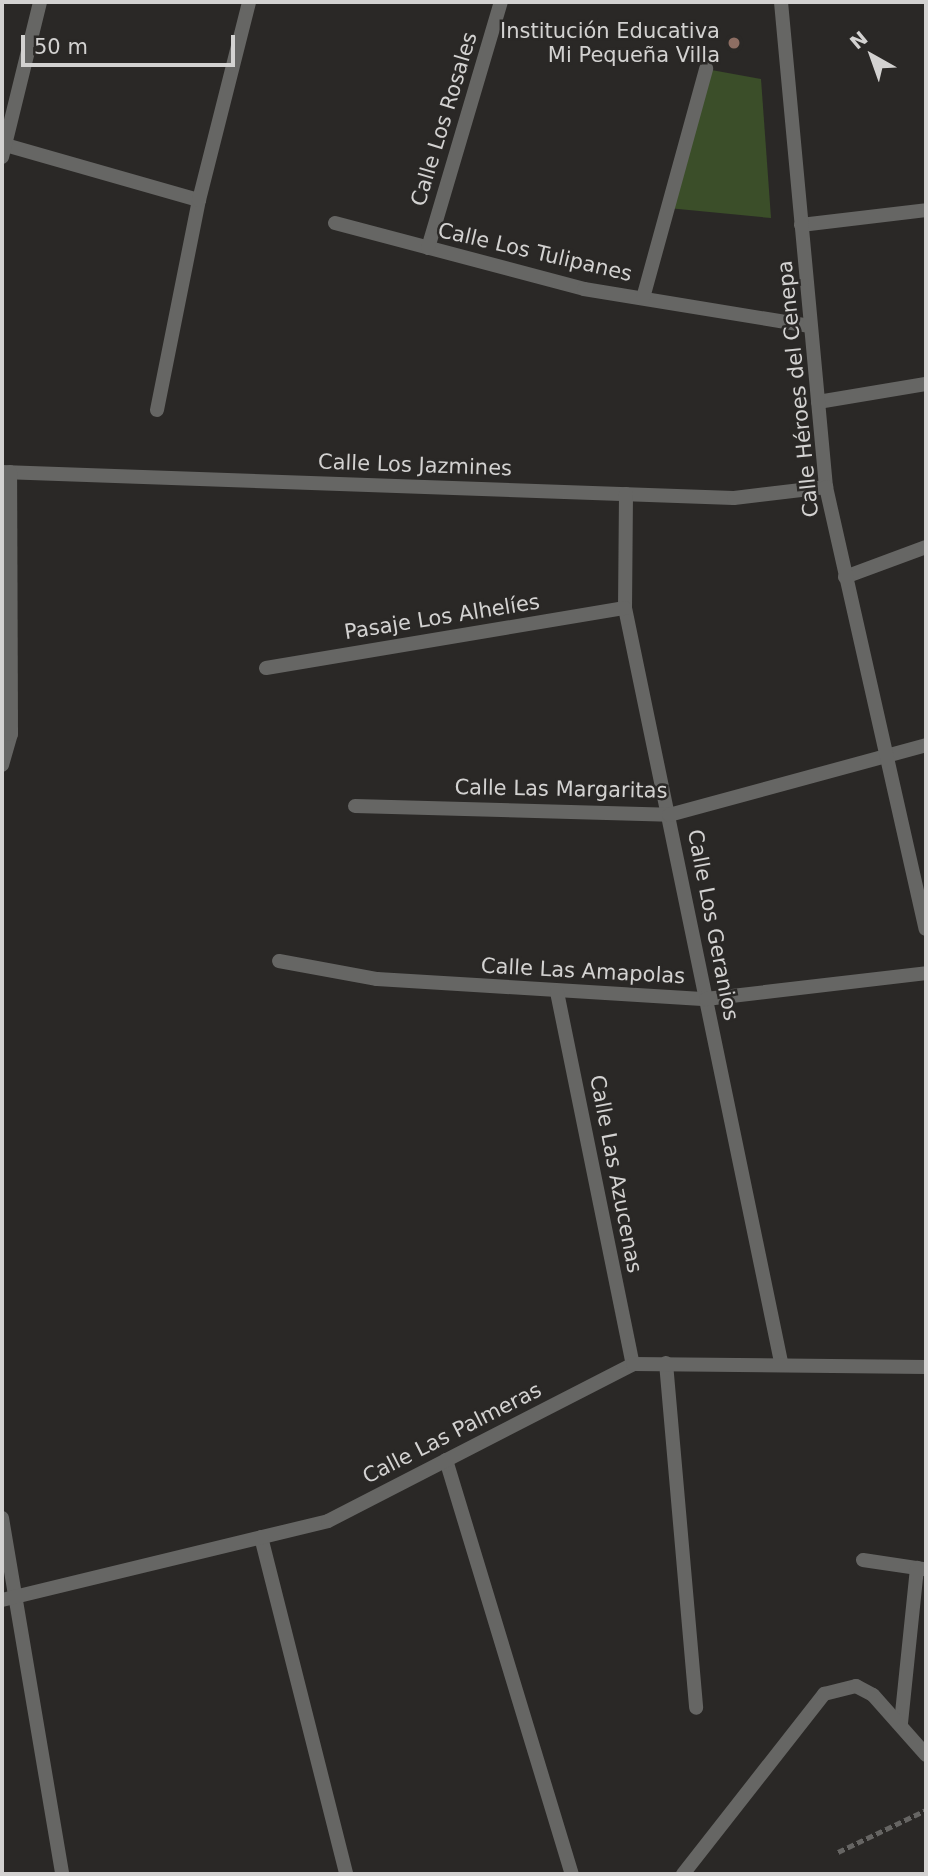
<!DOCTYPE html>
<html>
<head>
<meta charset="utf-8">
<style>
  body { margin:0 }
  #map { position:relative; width:928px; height:1876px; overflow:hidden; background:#2a2826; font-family:"DejaVu Sans",sans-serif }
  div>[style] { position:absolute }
  .green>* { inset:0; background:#3b4e29 }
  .path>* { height:4.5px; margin-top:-2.25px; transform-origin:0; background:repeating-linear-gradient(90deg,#666563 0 7px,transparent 0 10.5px) }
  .service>* { height:14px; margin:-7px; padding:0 7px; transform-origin:7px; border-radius:7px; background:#666664 }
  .minor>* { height:14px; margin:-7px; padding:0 7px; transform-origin:7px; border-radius:7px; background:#666664 }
  .tertiary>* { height:14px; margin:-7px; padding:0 7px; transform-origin:7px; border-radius:7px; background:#666664 }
  .dots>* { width:19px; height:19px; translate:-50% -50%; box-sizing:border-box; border:4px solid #2a2826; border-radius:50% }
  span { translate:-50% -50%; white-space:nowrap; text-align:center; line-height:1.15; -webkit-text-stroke:5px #2a2826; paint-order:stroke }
  .poi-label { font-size:21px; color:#d3d2d1 }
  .right { translate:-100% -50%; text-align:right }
  .street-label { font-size:21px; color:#d3d2d1 }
  .frame { position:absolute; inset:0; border:4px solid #d3d2d1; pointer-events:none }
  .north { position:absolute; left:837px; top:21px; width:70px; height:70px; -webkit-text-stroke:5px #2a2826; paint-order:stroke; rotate:320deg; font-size:19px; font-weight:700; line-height:28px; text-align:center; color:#d3d2d1 }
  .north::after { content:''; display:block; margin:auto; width:24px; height:32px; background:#d3d2d1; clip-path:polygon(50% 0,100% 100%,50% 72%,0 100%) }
  .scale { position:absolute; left:21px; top:35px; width:214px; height:32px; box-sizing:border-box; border:4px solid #d3d2d1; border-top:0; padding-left:9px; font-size:21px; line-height:24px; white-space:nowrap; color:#d3d2d1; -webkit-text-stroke:5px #2a2826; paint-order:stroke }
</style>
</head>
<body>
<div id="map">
  <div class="green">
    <div style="clip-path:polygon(706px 69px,761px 79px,771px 218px,668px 208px)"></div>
  </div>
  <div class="path">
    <div style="left:838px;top:1852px;width:98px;rotate:-25.5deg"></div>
  </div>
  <div class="service">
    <div style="left:801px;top:225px;width:126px;rotate:-6.8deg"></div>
    <div style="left:818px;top:402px;width:109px;rotate:-9.5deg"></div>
  </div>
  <div class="minor">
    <div style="left:2px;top:144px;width:205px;rotate:15.9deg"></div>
    <div style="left:2px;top:157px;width:160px;rotate:-76.2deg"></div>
    <div style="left:335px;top:223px;width:258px;rotate:14.8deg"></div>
    <div style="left:584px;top:289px;width:229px;rotate:9.3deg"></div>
    <div style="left:428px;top:248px;width:257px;rotate:-73.5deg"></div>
    <div style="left:643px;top:298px;width:238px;rotate:-74.6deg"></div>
    <div style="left:157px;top:410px;width:214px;rotate:-78.7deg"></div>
    <div style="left:199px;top:200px;width:204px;rotate:-75.8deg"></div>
    <div style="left:2px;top:472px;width:732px;rotate:2.03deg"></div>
    <div style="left:734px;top:498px;width:93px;rotate:-6.8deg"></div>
    <div style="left:626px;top:494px;width:114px;rotate:90.5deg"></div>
    <div style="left:625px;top:608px;width:770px;rotate:78.31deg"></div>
    <div style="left:845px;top:577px;width:86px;rotate:-20.3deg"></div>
    <div style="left:266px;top:668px;width:364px;rotate:-9.5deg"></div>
    <div style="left:2px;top:765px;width:32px;rotate:-74deg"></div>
    <div style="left:11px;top:734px;width:262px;rotate:-90.2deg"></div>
    <div style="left:355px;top:806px;width:314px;rotate:1.6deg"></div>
    <div style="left:669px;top:815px;width:266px;rotate:-15.2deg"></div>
    <div style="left:279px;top:961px;width:100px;rotate:10.4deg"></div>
    <div style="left:377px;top:979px;width:330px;rotate:3.5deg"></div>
    <div style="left:706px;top:999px;width:222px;rotate:-6.7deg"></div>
    <div style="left:557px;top:992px;width:380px;rotate:78.5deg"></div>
    <div style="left:666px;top:1363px;width:346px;rotate:85deg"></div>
    <div style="left:446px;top:1460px;width:433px;rotate:73.1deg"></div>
    <div style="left:2px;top:1518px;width:361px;rotate:80.4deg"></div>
    <div style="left:261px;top:1537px;width:348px;rotate:75.8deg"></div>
    <div style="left:863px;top:1560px;width:62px;rotate:8.4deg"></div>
    <div style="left:2px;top:1600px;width:335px;rotate:-13.6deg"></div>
    <div style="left:328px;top:1521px;width:343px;rotate:-27.2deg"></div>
    <div style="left:633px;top:1364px;width:293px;rotate:0.6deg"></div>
    <div style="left:901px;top:1723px;width:156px;rotate:-84.1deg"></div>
  </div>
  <div class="tertiary">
    <div style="left:781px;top:2px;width:487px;rotate:84.7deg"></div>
    <div style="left:826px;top:487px;width:453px;rotate:77.3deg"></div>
    <div style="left:683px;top:1874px;width:229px;rotate:-51.9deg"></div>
    <div style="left:824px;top:1694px;width:33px;rotate:-14deg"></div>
    <div style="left:856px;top:1686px;width:19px;rotate:28deg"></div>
    <div style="left:873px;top:1695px;width:80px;rotate:48.5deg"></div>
  </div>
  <div class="dots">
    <div style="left:734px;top:43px;background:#8d6e63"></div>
  </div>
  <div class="poi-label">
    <span class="right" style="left:720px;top:43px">Institución Educativa<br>Mi Pequeña Villa</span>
  </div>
  <div class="street-label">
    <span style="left:444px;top:119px;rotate:-73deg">Calle Los Rosales</span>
    <span style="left:535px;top:252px;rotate:13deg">Calle Los Tulipanes</span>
    <span style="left:798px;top:389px;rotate:-96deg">Calle Héroes del Cenepa</span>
    <span style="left:415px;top:465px;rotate:2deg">Calle Los Jazmines</span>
    <span style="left:442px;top:617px;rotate:-9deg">Pasaje Los Alhelíes</span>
    <span style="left:561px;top:789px;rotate:1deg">Calle Las Margaritas</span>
    <span style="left:713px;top:925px;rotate:79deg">Calle Los Geranios</span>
    <span style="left:583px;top:971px;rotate:3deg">Calle Las Amapolas</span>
    <span style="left:616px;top:1174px;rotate:79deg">Calle Las Azucenas</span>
    <span style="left:452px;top:1433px;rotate:-27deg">Calle Las Palmeras</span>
  </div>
  <div class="frame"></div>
  <div class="north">N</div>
  <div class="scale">50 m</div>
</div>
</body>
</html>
